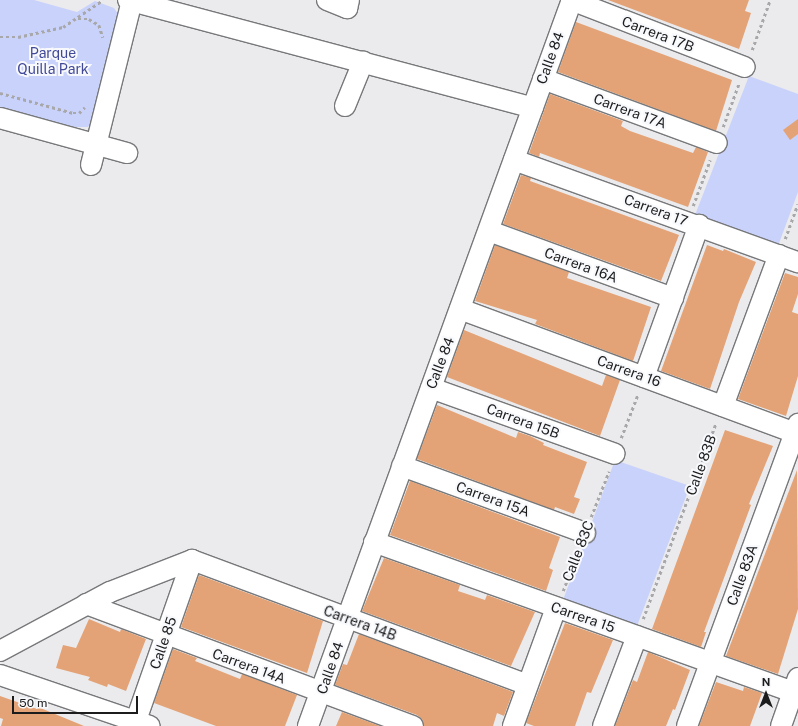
<!DOCTYPE html>
<html>
<head>
<meta charset="utf-8">
<style>
  body { margin:0 }
  #map { position:relative; width:798px; height:726px; overflow:hidden; background:#ebebee; font-family:"Public Sans",sans-serif }
  div>[style] { position:absolute }
  .green>* { inset:0; background:#c9d2fa }
  .building>* { inset:0; background:#e4a376 }
  .path>* { height:2.5px; margin-top:-1.25px; transform-origin:0; background:repeating-linear-gradient(90deg,#a8a8aa 0 3px,transparent 0 6px) }
  .roads { filter:drop-shadow(1px 0 #77787a) drop-shadow(-1px 0 #77787a) drop-shadow(0 1px #77787a) drop-shadow(0 -1px #77787a) }
  .minor>* { height:20px; margin:-10px; padding:0 10px; transform-origin:10px; border-radius:10px; background:#fff }
  span { translate:-50% -50%; white-space:nowrap; text-align:center; line-height:1.15; -webkit-text-stroke:4px #f8f9fc; paint-order:stroke }
  .street-label { font-size:14px; color:#1c1c1d }
  .park-label { font-size:14px; color:#414998 }
  .north { position:absolute; left:746px; top:674px; width:40px; height:40px; -webkit-text-stroke:3px #f8f9fc; paint-order:stroke; rotate:0deg; font-size:11px; font-weight:700; line-height:16px; text-align:center; color:#1c1c1d }
  .north::after { content:''; display:block; margin:auto; width:14px; height:18px; background:#1c1c1d; clip-path:polygon(50% 0,100% 100%,50% 72%,0 100%) }
  .scale { position:absolute; left:12px; top:696px; width:126px; height:18px; box-sizing:border-box; border:2px solid #1c1c1d; border-top:0; padding-left:5px; font-size:12px; line-height:14px; white-space:nowrap; color:#1c1c1d; -webkit-text-stroke:3px #f8f9fc; paint-order:stroke }
</style>
</head>
<body>
<div id="map">
  <div class="green">
    <div style="clip-path:polygon(0 0,34px 0,77px 12px,95px 1px,114px 8px,118px 14px,92px 122px,88px 127px,74px 127px,0 107px)"></div>
    <div style="clip-path:polygon(749px 76px,798px 94px,798px 192px,778px 246px,695px 215px)"></div>
    <div style="clip-path:polygon(615px 460px,690px 486px,637px 626px,563px 600px)"></div>
  </div>
  <div class="building">
    <div style="clip-path:polygon(608px 0,749px 0,745px 11px,751px 13px,739px 49px)"></div>
    <div style="clip-path:polygon(576px 22px,732px 80px,716px 131px,558px 72px)"></div>
    <div style="clip-path:polygon(550px 94px,623px 121px,621px 126px,630px 131px,693px 153px,696px 147px,708px 152px,688px 207px,540px 153px,539px 157px,529px 153px)"></div>
    <div style="clip-path:polygon(798px 119px,798px 134px,790px 140px,783px 130px)"></div>
    <div style="clip-path:polygon(521px 175px,531px 178px,530px 181px,679px 235px,661px 281px,503px 224px)"></div>
    <div style="clip-path:polygon(495px 245px,569px 272px,567px 278px,651px 307px,633px 361px,535px 324px,537px 320px,475px 301px)"></div>
    <div style="clip-path:polygon(707px 245px,723px 251px,724px 249px,756px 262px,739px 302px,710px 389px,661px 371px)"></div>
    <div style="clip-path:polygon(785px 273px,798px 277px,798px 294px,792px 312px,798px 314px,798px 376px,786px 416px,738px 399px)"></div>
    <div style="clip-path:polygon(464px 330px,602px 386px,606px 375px,620px 380px,600px 436px,447px 377px)"></div>
    <div style="clip-path:polygon(437px 405px,516px 438px,518px 432px,530px 436px,544px 443px,543px 445px,587px 462px,574px 497px,580px 499px,574px 514px,555px 507px,554px 510px,417px 459px)"></div>
    <div style="clip-path:polygon(725px 430px,773px 446px,749px 504px,751px 505px,704px 632px,706px 632px,701px 647px,652px 629px)"></div>
    <div style="clip-path:polygon(797px 470px,798px 609px,778px 674px,726px 656px)"></div>
    <div style="clip-path:polygon(410px 481px,560px 537px,549px 568px,553px 570px,546px 591px,390px 535px)"></div>
    <div style="clip-path:polygon(384px 558px,460px 585px,458px 591px,485px 600px,487px 595px,535px 612px,511px 666px,362px 611px)"></div>
    <div style="clip-path:polygon(199px 575px,323px 621px,307px 673px,181px 627px)"></div>
    <div style="clip-path:polygon(89px 619px,120px 632px,121px 629px,146px 639px,126px 691px,108px 684px,107px 687px,88px 680px,90px 677px,56px 668px,63px 645px,76px 648px)"></div>
    <div style="clip-path:polygon(565px 623px,613px 640px,591px 693px,587px 692px,575px 726px,534px 726px,526px 723px)"></div>
    <div style="clip-path:polygon(359px 634px,513px 692px,504px 716px,497px 713px,493px 726px,424px 726px,422px 719px,417px 715px,335px 685px,343px 664px,347px 665px)"></div>
    <div style="clip-path:polygon(173px 649px,197px 658px,195px 661px,240px 679px,242px 674px,297px 695px,285px 726px,216px 726px,154px 703px)"></div>
    <div style="clip-path:polygon(648px 652px,690px 670px,675px 710px,673px 709px,666px 726px,615px 726px,633px 680px,637px 682px)"></div>
    <div style="clip-path:polygon(716px 682px,743px 691px,744px 687px,762px 693px,750px 726px,699px 726px)"></div>
    <div style="clip-path:polygon(0 696px,37px 709px,38px 707px,84px 726px,1px 726px,3px 719px,0 718px)"></div>
    <div style="clip-path:polygon(342px 712px,380px 726px,336px 726px)"></div>
  </div>
  <div class="path">
    <div style="left:78px;top:19px;width:11px"></div>
    <div style="left:89px;top:19px;width:12px;rotate:31deg"></div>
    <div style="left:99px;top:25px;width:13px;rotate:72deg"></div>
    <div style="left:0;top:37px;width:18px"></div>
    <div style="left:18px;top:37px;width:46px;rotate:-12.5deg"></div>
    <div style="left:63px;top:27px;width:48px;rotate:-34deg"></div>
    <div style="left:752px;top:50px;width:53px;rotate:-70.2deg"></div>
    <div style="left:0;top:93px;width:76px;rotate:15.3deg"></div>
    <div style="left:73px;top:113px;width:6px"></div>
    <div style="left:79px;top:113px;width:8px;rotate:-45deg"></div>
    <div style="left:723px;top:127px;width:47px;rotate:-70deg"></div>
    <div style="left:693px;top:206px;width:49px;rotate:-69.7deg"></div>
    <div style="left:785px;top:239px;width:37px;rotate:-70deg"></div>
    <div style="left:621px;top:438px;width:47px;rotate:-68.9deg"></div>
    <div style="left:591px;top:517px;width:49px;rotate:-68.6deg"></div>
    <div style="left:563px;top:591px;width:45px;rotate:-69.1deg"></div>
    <div style="left:643px;top:619px;width:209px;rotate:-69.6deg"></div>
  </div>
  <div class="roads">
    <div class="minor">
      <div style="left:128px;top:0;width:419px;rotate:14.9deg"></div>
      <div style="left:327px;top:0;width:22px;rotate:22deg"></div>
      <div style="left:347px;top:8px;width:8px;rotate:-76deg"></div>
      <div style="left:571px;top:0;width:186px;rotate:21.1deg"></div>
      <div style="left:543px;top:79px;width:185px;rotate:20.2deg"></div>
      <div style="left:345px;top:106px;width:48px;rotate:-67.8deg"></div>
      <div style="left:0;top:118px;width:132px;rotate:15.4deg"></div>
      <div style="left:514px;top:160px;width:302px;rotate:19.8deg"></div>
      <div style="left:91px;top:165px;width:169px;rotate:-76deg"></div>
      <div style="left:489px;top:231px;width:196px;rotate:20deg"></div>
      <div style="left:460px;top:309px;width:360px;rotate:20.3deg"></div>
      <div style="left:644px;top:377px;width:162px;rotate:-70.1deg"></div>
      <div style="left:431px;top:388px;width:195px;rotate:19.7deg"></div>
      <div style="left:723px;top:406px;width:161px;rotate:-69.7deg"></div>
      <div style="left:402px;top:466px;width:195px;rotate:20.1deg"></div>
      <div style="left:374px;top:542px;width:445px;rotate:19.7deg"></div>
      <div style="left:192px;top:560px;width:358px;rotate:20.4deg"></div>
      <div style="left:86px;top:604px;width:349px;rotate:20.5deg"></div>
      <div style="left:0;top:651px;width:125px;rotate:-28.2deg"></div>
      <div style="left:110px;top:592px;width:88px;rotate:-21.3deg"></div>
      <div style="left:0;top:675px;width:158px;rotate:18.8deg"></div>
      <div style="left:134px;top:726px;width:176px;rotate:-70.7deg"></div>
      <div style="left:308px;top:726px;width:773px;rotate:-70.02deg"></div>
      <div style="left:513px;top:726px;width:126px;rotate:-70deg"></div>
      <div style="left:603px;top:726px;width:96px;rotate:-69.3deg"></div>
      <div style="left:687px;top:726px;width:322px;rotate:-69.8deg"></div>
      <div style="left:781px;top:726px;width:51px;rotate:-70.5deg"></div>
    </div>
  </div>
  <div class="street-label">
    <span style="left:658px;top:34px;rotate:21deg">Carrera 17B</span>
    <span style="left:550px;top:58px;rotate:-70deg">Calle 84</span>
    <span style="left:630px;top:111px;rotate:20deg">Carrera 17A</span>
    <span style="left:656px;top:210px;rotate:20deg">Carrera 17</span>
    <span style="left:581px;top:265px;rotate:20deg">Carrera 16A</span>
    <span style="left:440px;top:363px;rotate:-69deg">Calle 84</span>
    <span style="left:629px;top:371px;rotate:20deg">Carrera 16</span>
    <span style="left:523px;top:421px;rotate:20deg">Carrera 15B</span>
    <span style="left:701px;top:465px;rotate:-70deg">Calle 83B</span>
    <span style="left:493px;top:499px;rotate:20deg">Carrera 15A</span>
    <span style="left:578px;top:551px;rotate:-69deg">Calle 83C</span>
    <span style="left:742px;top:575px;rotate:-70deg">Calle 83A</span>
    <span style="left:583px;top:617px;rotate:19deg">Carrera 15</span>
    <span style="left:360px;top:623px;rotate:20deg">Carrera 14B</span>
    <span style="left:163px;top:643px;rotate:-71deg">Calle 85</span>
    <span style="left:249px;top:666px;rotate:20deg">Carrera 14A</span>
    <span style="left:330px;top:668px;rotate:-71deg">Calle 84</span>
  </div>
  <div class="park-label">
    <span style="left:53px;top:61px">Parque<br>Quilla Park</span>
  </div>
  <div class="north">N</div>
  <div class="scale">50 m</div>
</div>
</body>
</html>
